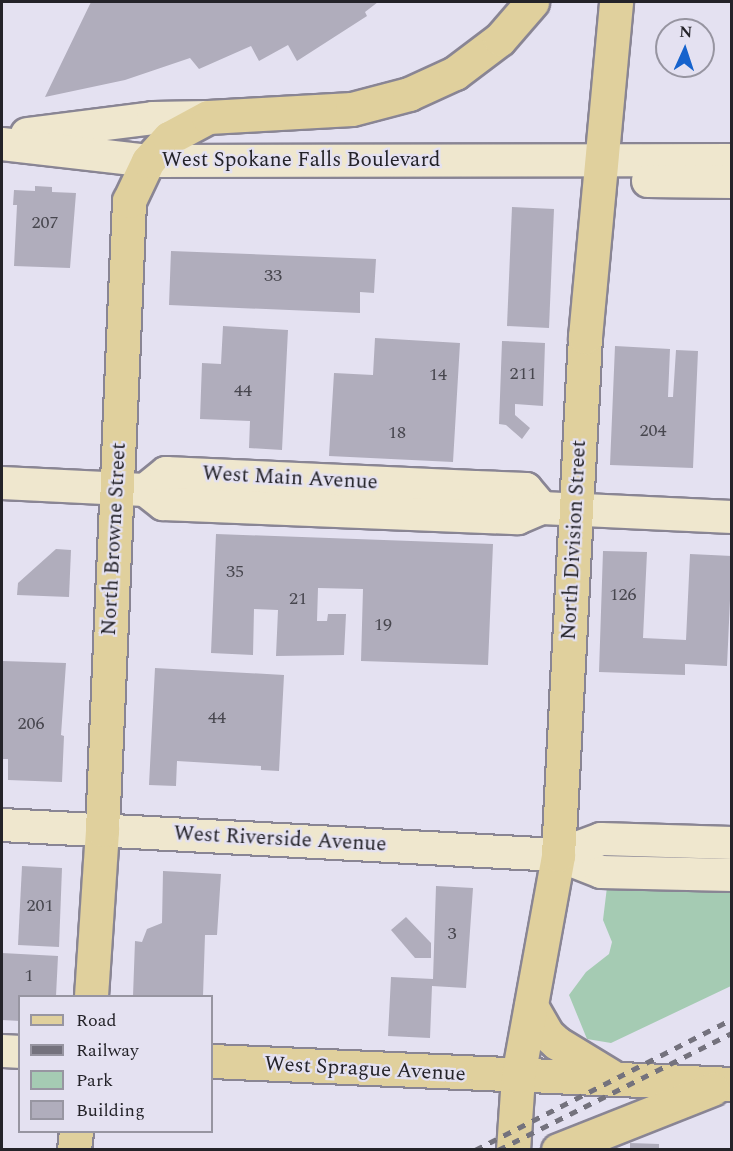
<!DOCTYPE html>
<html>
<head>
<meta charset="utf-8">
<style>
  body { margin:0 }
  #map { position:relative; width:733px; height:1151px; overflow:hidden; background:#e4e1f1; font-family:Spectral,serif }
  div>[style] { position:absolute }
  .green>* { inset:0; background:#a5cbb3 }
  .building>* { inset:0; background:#b0adbc }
  .roads { filter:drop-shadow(2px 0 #898594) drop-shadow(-2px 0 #898594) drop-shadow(0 2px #898594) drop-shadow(0 -2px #898594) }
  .secondary>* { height:32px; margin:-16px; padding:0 16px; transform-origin:16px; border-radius:16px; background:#efe7ce }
  .primary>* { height:33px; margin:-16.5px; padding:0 16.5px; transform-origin:16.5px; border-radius:16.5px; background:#e0d09d }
  .rail>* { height:4.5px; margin-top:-2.25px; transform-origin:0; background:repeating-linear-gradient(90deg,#74727d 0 8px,transparent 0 16px) }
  span { translate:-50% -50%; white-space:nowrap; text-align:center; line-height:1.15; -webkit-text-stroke:4.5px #e4e1f1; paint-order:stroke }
  .number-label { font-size:18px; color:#47464e }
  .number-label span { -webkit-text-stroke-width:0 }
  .street-label { font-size:21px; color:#242329 }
  .frame { position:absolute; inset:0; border:3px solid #242329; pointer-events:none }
  .legend { position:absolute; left:18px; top:995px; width:195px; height:138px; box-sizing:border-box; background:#e4e1f1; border:2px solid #9795a1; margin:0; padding:8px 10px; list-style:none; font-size:18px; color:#242329 }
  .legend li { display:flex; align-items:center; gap:12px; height:30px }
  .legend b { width:30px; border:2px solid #9795a1 }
  .north { position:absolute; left:655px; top:18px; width:60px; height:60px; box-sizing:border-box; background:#e4e1f1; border:2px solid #9795a1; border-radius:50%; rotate:3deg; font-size:16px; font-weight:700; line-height:24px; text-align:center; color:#242329 }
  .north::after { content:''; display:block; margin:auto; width:21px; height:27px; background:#1663cd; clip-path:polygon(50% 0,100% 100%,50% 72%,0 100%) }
</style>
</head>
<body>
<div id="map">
  <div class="green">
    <div style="clip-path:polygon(607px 887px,731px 892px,731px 986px,611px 1043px,587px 1039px,569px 995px,586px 972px,609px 954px,612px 942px,603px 920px)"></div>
  </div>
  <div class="building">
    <div style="clip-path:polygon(91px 2px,378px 2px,365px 12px,367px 16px,297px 61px,288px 45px,259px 61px,251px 46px,199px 69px,190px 58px,125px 80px,45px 97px)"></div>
    <div style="clip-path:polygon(35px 186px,52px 187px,52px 192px,76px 193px,70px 268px,14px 266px,17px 205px,13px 205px,14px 190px,35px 191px)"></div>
    <div style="clip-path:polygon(512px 207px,554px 209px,549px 328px,507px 326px)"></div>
    <div style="clip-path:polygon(171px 251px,376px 259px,374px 293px,360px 292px,360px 313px,169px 305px)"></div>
    <div style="clip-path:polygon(223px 326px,288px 330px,282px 450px,249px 448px,250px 421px,200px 419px,202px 363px,221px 364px)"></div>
    <div style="clip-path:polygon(375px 338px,460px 343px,453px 462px,329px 456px,334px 373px,373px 375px)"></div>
    <div style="clip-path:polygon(502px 341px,545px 343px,543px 406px,515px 404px,515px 415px,530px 428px,522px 439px,506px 425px,499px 424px)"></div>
    <div style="clip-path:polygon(615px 346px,670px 349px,668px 397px,673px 397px,676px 350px,698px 351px,693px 468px,610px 465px)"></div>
    <div style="clip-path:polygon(216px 534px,493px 544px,488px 665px,361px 661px,363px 589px,318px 588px,317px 621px,327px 621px,328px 614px,346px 614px,344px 655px,276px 656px,278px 610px,254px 609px,253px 655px,211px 653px)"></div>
    <div style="clip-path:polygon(56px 549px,71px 550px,69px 597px,17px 595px,18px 583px)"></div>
    <div style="clip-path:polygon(603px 551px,647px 552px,643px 638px,686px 640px,690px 554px,732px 556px,727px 666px,685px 664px,685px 675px,599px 672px)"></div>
    <div style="clip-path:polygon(2px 661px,66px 663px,61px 735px,64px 736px,62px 782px,8px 780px,8px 759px,2px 759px)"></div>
    <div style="clip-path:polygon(155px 668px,284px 675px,279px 771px,261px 770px,261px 766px,177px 761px,176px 786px,149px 785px)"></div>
    <div style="clip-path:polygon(22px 866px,62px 868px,59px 947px,18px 945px)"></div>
    <div style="clip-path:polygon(163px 871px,221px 874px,217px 935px,205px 935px,203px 996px,133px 996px,135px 941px,142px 942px,147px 929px,162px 923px)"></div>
    <div style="clip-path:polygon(436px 886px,473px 888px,466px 988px,432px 986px,430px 1038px,388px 1036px,391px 977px,433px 979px)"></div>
    <div style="clip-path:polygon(406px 917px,431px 943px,431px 958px,415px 958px,391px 930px)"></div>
    <div style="clip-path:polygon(2px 953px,58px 956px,56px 996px,20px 996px,20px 1021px,2px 1020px)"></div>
    <div style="clip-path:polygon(630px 1143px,659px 1144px,659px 1150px,630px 1150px)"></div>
  </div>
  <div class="roads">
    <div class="secondary">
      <div style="left:27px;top:134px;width:127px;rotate:-7.2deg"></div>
      <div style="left:153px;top:118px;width:55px;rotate:-1deg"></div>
      <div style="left:2px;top:144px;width:147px;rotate:6.6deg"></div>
      <div style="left:148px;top:161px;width:584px;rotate:-0.1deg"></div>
      <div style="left:648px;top:181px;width:84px;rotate:0.7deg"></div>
      <div style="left:2px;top:483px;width:143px;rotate:2.8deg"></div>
      <div style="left:145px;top:490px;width:27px;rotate:-39deg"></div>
      <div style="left:166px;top:473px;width:309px;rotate:2.6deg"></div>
      <div style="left:475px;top:487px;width:51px;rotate:2.2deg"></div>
      <div style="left:526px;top:489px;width:25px;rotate:50deg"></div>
      <div style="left:145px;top:490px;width:23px;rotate:38deg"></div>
      <div style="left:163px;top:504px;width:355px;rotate:2.3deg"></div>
      <div style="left:518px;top:518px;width:26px;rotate:-23deg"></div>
      <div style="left:542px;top:508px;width:190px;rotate:2.7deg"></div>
      <div style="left:2px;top:825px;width:557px;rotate:3.09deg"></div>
      <div style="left:558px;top:855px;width:46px;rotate:21.6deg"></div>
      <div style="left:601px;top:872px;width:131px;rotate:1.3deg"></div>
      <div style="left:558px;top:855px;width:46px;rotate:-20.4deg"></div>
      <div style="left:601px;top:839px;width:131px;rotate:1.7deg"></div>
      <div style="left:2px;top:1051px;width:18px;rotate:3deg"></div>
    </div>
    <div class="primary">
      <div style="left:91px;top:996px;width:166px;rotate:-86.2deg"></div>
      <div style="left:102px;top:830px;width:630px;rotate:-87.54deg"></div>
      <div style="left:129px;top:201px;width:44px;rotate:-64.6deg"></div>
      <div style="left:148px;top:161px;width:31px;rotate:-48deg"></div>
      <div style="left:169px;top:138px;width:44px;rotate:-28.3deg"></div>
      <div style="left:208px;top:117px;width:144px;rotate:-3.2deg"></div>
      <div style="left:352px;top:109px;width:59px;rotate:-14.7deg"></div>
      <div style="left:409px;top:94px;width:51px;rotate:-24.5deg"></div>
      <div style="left:455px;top:73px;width:56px;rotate:-37.1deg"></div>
      <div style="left:500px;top:39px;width:49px;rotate:-49.1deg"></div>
      <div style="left:531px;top:1006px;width:32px;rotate:60deg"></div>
      <div style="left:547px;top:1034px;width:13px;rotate:42deg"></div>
      <div style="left:557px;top:1043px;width:63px;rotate:31.4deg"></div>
      <div style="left:212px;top:1061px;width:521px;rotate:2.53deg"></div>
      <div style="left:74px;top:1150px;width:18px;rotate:-84deg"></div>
      <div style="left:513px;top:1150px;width:74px;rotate:-86.1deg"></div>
      <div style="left:518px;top:1076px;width:225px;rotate:-79.7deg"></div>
      <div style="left:558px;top:855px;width:519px;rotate:-87.02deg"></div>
      <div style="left:585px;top:337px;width:336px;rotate:-84.7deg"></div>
      <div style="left:558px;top:1150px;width:166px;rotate:-21.6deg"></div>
    </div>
  </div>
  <div class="rail">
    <div style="left:475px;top:1150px;width:288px;rotate:-27deg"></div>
    <div style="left:498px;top:1150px;width:262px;rotate:-26.6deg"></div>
  </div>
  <div class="number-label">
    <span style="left:45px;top:223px">207</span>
    <span style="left:273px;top:276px">33</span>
    <span style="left:523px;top:374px">211</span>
    <span style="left:438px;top:375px">14</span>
    <span style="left:243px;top:391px">44</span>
    <span style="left:653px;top:431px">204</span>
    <span style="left:397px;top:433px">18</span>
    <span style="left:235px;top:572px">35</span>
    <span style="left:623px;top:595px">126</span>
    <span style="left:298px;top:599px">21</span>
    <span style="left:383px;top:625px">19</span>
    <span style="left:217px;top:718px">44</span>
    <span style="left:31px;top:724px">206</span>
    <span style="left:40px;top:906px">201</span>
    <span style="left:452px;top:934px">3</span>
    <span style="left:29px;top:976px">1</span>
  </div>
  <div class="street-label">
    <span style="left:301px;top:160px">West Spokane Falls Boulevard</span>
    <span style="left:290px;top:478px;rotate:3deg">West Main Avenue</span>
    <span style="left:114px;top:539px;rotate:-87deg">North Browne Street</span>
    <span style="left:574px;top:540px;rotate:-87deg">North Division Street</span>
    <span style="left:280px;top:839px;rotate:3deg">West Riverside Avenue</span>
    <span style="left:365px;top:1069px;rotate:3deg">West Sprague Avenue</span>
  </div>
  <div class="frame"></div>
  <ul class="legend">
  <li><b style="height:8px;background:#e0d09d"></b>Road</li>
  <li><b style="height:8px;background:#74727d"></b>Railway</li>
  <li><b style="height:16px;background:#a5cbb3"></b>Park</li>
  <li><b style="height:16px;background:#b0adbc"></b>Building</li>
  </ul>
  <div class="north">N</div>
</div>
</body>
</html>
